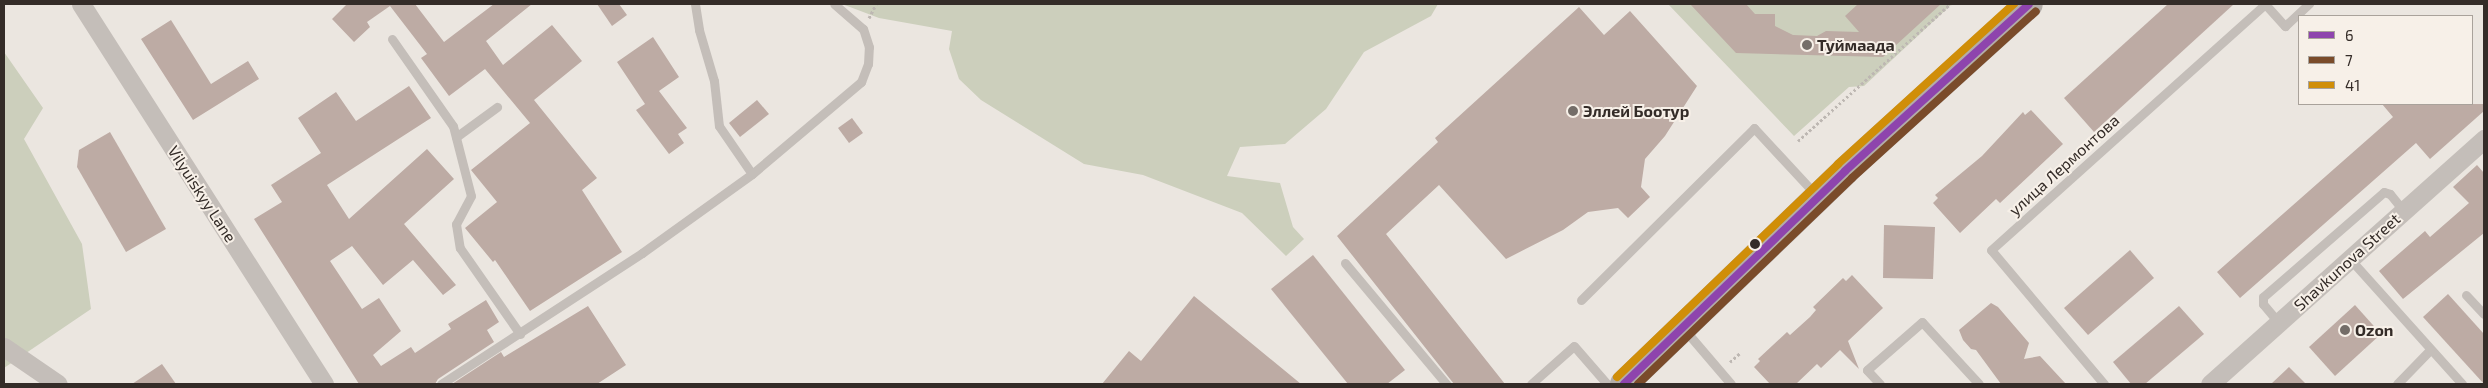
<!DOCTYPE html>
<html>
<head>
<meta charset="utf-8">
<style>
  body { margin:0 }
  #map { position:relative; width:2488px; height:388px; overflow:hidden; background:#ebe6e0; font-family:"Exo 2",sans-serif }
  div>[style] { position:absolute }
  .green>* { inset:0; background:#cccfbc }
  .building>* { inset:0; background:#bdaba4 }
  .path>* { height:3px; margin-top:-1.5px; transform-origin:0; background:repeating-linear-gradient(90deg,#bdb7b2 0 2.5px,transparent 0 5px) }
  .lane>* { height:9px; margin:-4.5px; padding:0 4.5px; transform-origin:4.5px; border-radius:4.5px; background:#c4beb9 }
  .street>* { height:19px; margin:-9.5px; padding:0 9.5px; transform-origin:9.5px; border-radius:9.5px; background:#c4beb9 }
  .primary>* { height:28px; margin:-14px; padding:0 14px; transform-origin:14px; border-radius:14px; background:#b3ada9 }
  .bus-1>* { height:8px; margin:-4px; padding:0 4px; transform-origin:4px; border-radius:4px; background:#8e44ad }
  .bus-2>* { height:8px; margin:-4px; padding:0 4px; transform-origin:4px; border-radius:4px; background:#7a4b2a }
  .bus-3>* { height:8px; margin:-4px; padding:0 4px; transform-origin:4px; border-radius:4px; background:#d08e08 }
  .dots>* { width:14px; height:14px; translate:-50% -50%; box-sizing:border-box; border:2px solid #f7f0e8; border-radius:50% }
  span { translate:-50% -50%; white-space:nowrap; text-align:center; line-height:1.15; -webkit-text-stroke:4px #f7f0e8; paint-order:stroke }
  .poi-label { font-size:16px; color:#342c28; font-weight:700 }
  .left { translate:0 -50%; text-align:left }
  .street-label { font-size:16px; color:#342c28 }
  .frame { position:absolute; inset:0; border:5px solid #342c28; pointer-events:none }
  .legend { position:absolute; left:2298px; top:15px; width:175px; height:90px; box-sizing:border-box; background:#f7f0e8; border:1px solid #a9a29b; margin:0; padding:6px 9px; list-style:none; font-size:15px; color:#342c28 }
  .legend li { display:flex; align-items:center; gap:10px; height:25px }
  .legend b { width:25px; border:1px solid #a9a29b }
</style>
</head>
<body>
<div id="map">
  <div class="green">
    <div style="clip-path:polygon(842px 4px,1438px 4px,1431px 16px,1364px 52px,1326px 109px,1285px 144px,1240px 147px,1227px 176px,1280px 183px,1293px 227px,1304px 239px,1286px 256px,1242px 213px,1143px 175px,1084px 164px,981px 100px,959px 79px,949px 49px,952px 31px,879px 18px)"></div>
    <div style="clip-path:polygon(1668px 4px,1952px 4px,1864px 86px,1849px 87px,1794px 136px)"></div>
    <div style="clip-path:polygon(4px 52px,43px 108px,24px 139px,82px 244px,91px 309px,4px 368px)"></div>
  </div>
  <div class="building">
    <div style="clip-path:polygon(347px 4px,415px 4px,444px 42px,494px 4px,532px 4px,486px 41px,503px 65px,552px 25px,582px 61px,534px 100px,597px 178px,582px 190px,622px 252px,530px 311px,495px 260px,493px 262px,465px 228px,497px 202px,471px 170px,530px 123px,485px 69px,449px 96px,421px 58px,427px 54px,390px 6px,367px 22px,370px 27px,354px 42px,332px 19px)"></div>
    <div style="clip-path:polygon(597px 4px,619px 4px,627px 15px,612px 26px)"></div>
    <div style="clip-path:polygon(1690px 4px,1746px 4px,1755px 14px,1775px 14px,1775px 26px,1793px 35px,1817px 36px,1826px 31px,1859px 32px,1845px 16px,1858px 4px,1941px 4px,1883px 57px,1736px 53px)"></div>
    <div style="clip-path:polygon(2168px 4px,2234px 4px,2094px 132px,2064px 98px)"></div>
    <div style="clip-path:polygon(1579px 7px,1604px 35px,1630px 11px,1697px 86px,1665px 136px,1645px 159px,1641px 187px,1650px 197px,1628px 218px,1618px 208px,1588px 212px,1563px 230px,1506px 259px,1439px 185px,1386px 234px,1505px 384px,1454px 384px,1337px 236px,1438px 142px,1435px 138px)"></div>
    <div style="clip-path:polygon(171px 20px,211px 84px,248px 61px,259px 79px,193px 120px,141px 39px)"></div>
    <div style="clip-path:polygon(653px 37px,679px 77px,659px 91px,687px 128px,678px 134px,684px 143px,669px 154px,636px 110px,645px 104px,617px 62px)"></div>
    <div style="clip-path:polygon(409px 86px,431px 118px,327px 185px,349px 219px,427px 149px,454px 179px,404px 224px,456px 285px,443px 295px,413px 260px,383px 285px,352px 246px,330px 261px,362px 309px,379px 298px,401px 331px,373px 355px,381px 366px,411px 347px,415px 353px,451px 329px,448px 324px,486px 300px,499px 322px,487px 330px,494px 342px,438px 379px,435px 384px,359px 384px,254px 219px,282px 202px,271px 185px,321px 153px,298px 118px,336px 92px,356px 121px)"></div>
    <div style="clip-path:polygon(757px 100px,769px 114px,740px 137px,729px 123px)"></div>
    <div style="clip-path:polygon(2382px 104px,2484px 104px,2484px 111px,2430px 159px,2416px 143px,2240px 298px,2217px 272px,2393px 117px)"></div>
    <div style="clip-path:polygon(2031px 110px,2063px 144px,2000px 203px,1996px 199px,1960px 233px,1933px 203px,1938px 198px,1935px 195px,1982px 156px,2023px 112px,2025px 115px)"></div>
    <div style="clip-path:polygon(852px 118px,863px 133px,849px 143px,838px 128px)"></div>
    <div style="clip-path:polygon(110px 132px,166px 229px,126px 252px,77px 167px,79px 150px)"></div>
    <div style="clip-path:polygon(2477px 165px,2484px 173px,2484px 233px,2403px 299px,2379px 271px,2425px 231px,2430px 237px,2469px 203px,2453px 187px)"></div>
    <div style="clip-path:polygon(1884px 225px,1935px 227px,1933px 279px,1883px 278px)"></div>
    <div style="clip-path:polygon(2130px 250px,2154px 278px,2088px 335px,2064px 308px)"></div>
    <div style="clip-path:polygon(1313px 255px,1405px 370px,1387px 384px,1348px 384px,1271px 289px)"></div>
    <div style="clip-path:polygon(1852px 275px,1883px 308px,1848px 341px,1859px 369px,1840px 350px,1821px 368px,1817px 364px,1796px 384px,1770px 384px,1754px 367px,1760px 361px,1758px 359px,1787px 332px,1790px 335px,1810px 317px,1816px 310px,1813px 307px,1843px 278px,1846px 281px)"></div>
    <div style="clip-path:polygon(2448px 294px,2484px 334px,2484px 384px,2423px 317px)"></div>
    <div style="clip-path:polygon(1194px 296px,1301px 384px,1102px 384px,1129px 351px,1141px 361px)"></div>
    <div style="clip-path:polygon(1991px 303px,1998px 307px,2029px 343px,2024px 359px,2040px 356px,2066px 384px,2001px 384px,1976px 350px,1971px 349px,1963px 340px,1959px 330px)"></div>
    <div style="clip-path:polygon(2355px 305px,2381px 334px,2335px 376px,2309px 347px)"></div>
    <div style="clip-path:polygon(588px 306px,626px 365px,597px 384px,452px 384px,501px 352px,504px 357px)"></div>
    <div style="clip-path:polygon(2179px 306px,2204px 334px,2145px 384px,2131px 384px,2113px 362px)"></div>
    <div style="clip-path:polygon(162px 364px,176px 384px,132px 384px)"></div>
    <div style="clip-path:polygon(2289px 367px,2306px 384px,2271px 384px)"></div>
  </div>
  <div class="path">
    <div style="left:869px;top:18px;width:16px;rotate:-63deg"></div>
    <div style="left:1798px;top:141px;width:205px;rotate:-42deg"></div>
    <div style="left:1730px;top:362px;width:13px;rotate:-42deg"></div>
  </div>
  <div class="lane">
    <div style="left:695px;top:4px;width:26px;rotate:81deg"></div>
    <div style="left:699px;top:30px;width:53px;rotate:73.6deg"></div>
    <div style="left:714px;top:81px;width:45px;rotate:83.7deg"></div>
    <div style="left:719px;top:126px;width:58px;rotate:55.5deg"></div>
    <div style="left:392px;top:39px;width:106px;rotate:55deg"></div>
    <div style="left:453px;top:126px;width:72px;rotate:75.6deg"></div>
    <div style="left:471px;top:196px;width:32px;rotate:118deg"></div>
    <div style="left:456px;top:224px;width:24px;rotate:81deg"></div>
    <div style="left:460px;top:248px;width:105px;rotate:55.1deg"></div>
    <div style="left:456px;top:137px;width:51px;rotate:-36.2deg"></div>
    <div style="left:2350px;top:259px;width:168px;rotate:48.1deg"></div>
    <div style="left:1345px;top:263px;width:158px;rotate:50.1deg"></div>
    <div style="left:2466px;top:295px;width:26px;rotate:47deg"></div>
    <div style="left:1581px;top:300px;width:244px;rotate:-44.8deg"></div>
    <div style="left:1754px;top:128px;width:91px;rotate:47.2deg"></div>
    <div style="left:2279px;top:323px;width:25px;rotate:-130deg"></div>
    <div style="left:2263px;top:304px;width:7px;rotate:-90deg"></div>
    <div style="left:2263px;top:297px;width:160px;rotate:-41deg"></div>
    <div style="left:2384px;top:192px;width:6px;rotate:18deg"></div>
    <div style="left:2390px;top:194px;width:22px;rotate:51deg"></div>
    <div style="left:1684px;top:329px;width:72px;rotate:49.5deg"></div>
    <div style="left:441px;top:384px;width:240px;rotate:-33.1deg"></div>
    <div style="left:642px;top:253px;width:135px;rotate:-35.7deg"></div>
    <div style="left:752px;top:174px;width:143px;rotate:-40.2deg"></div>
    <div style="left:861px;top:82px;width:19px;rotate:-69deg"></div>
    <div style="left:868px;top:64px;width:17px;rotate:-87deg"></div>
    <div style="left:869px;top:47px;width:19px;rotate:-108deg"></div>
    <div style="left:863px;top:29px;width:38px;rotate:-139deg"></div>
    <div style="left:1531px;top:384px;width:57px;rotate:-41.5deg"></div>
    <div style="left:1574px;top:346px;width:50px;rotate:49deg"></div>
    <div style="left:1880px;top:384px;width:19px;rotate:-133deg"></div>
    <div style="left:1867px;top:370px;width:73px;rotate:-41.1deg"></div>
    <div style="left:1922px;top:322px;width:84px;rotate:47.4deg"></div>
    <div style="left:2104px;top:384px;width:175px;rotate:-130.1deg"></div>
    <div style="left:1991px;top:250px;width:368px;rotate:-41.9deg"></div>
    <div style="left:2265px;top:4px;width:30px;rotate:48deg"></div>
    <div style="left:2285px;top:26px;width:33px;rotate:-43deg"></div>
    <div style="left:2397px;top:384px;width:47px;rotate:-45.9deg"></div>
  </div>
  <div class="street">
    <div style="left:81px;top:4px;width:451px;rotate:57.4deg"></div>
    <div style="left:4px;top:347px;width:65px;rotate:34.4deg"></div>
    <div style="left:2210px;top:384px;width:368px;rotate:-41.8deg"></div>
  </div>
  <div class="primary">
    <div style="left:1624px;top:384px;width:307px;rotate:-43.9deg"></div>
    <div style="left:1845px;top:171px;width:248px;rotate:-42.2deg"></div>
  </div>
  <div class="bus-1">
    <div style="left:1624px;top:384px;width:307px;rotate:-43.9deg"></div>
    <div style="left:1845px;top:171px;width:248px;rotate:-42.2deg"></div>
  </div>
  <div class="bus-2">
    <div style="left:1638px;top:384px;width:297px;rotate:-43.9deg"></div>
    <div style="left:1852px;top:178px;width:248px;rotate:-42.2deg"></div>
  </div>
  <div class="bus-3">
    <div style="left:1617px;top:377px;width:307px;rotate:-43.9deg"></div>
    <div style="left:1838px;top:164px;width:238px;rotate:-42.3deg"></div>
  </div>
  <div class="dots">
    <div style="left:1807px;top:45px;background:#746d68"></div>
    <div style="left:1573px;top:111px;background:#746d68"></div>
    <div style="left:1755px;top:244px;background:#342c28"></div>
    <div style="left:2345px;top:330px;background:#746d68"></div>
  </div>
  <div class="poi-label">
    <span class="left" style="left:1817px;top:45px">Туймаада</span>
    <span class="left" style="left:1583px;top:111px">Эллей Боотур</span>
    <span class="left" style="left:2355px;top:330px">Ozon</span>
  </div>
  <div class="street-label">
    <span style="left:2064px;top:165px;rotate:-42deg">улица Лермонтова</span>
    <span style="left:202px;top:194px;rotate:57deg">Vilyuiskyy Lane</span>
    <span style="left:2347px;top:262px;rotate:-42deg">Shavkunova Street</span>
  </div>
  <div class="frame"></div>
  <ul class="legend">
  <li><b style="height:6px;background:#8e44ad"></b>6</li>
  <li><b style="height:6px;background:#7a4b2a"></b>7</li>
  <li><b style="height:6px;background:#d08e08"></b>41</li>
  </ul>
</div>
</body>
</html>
